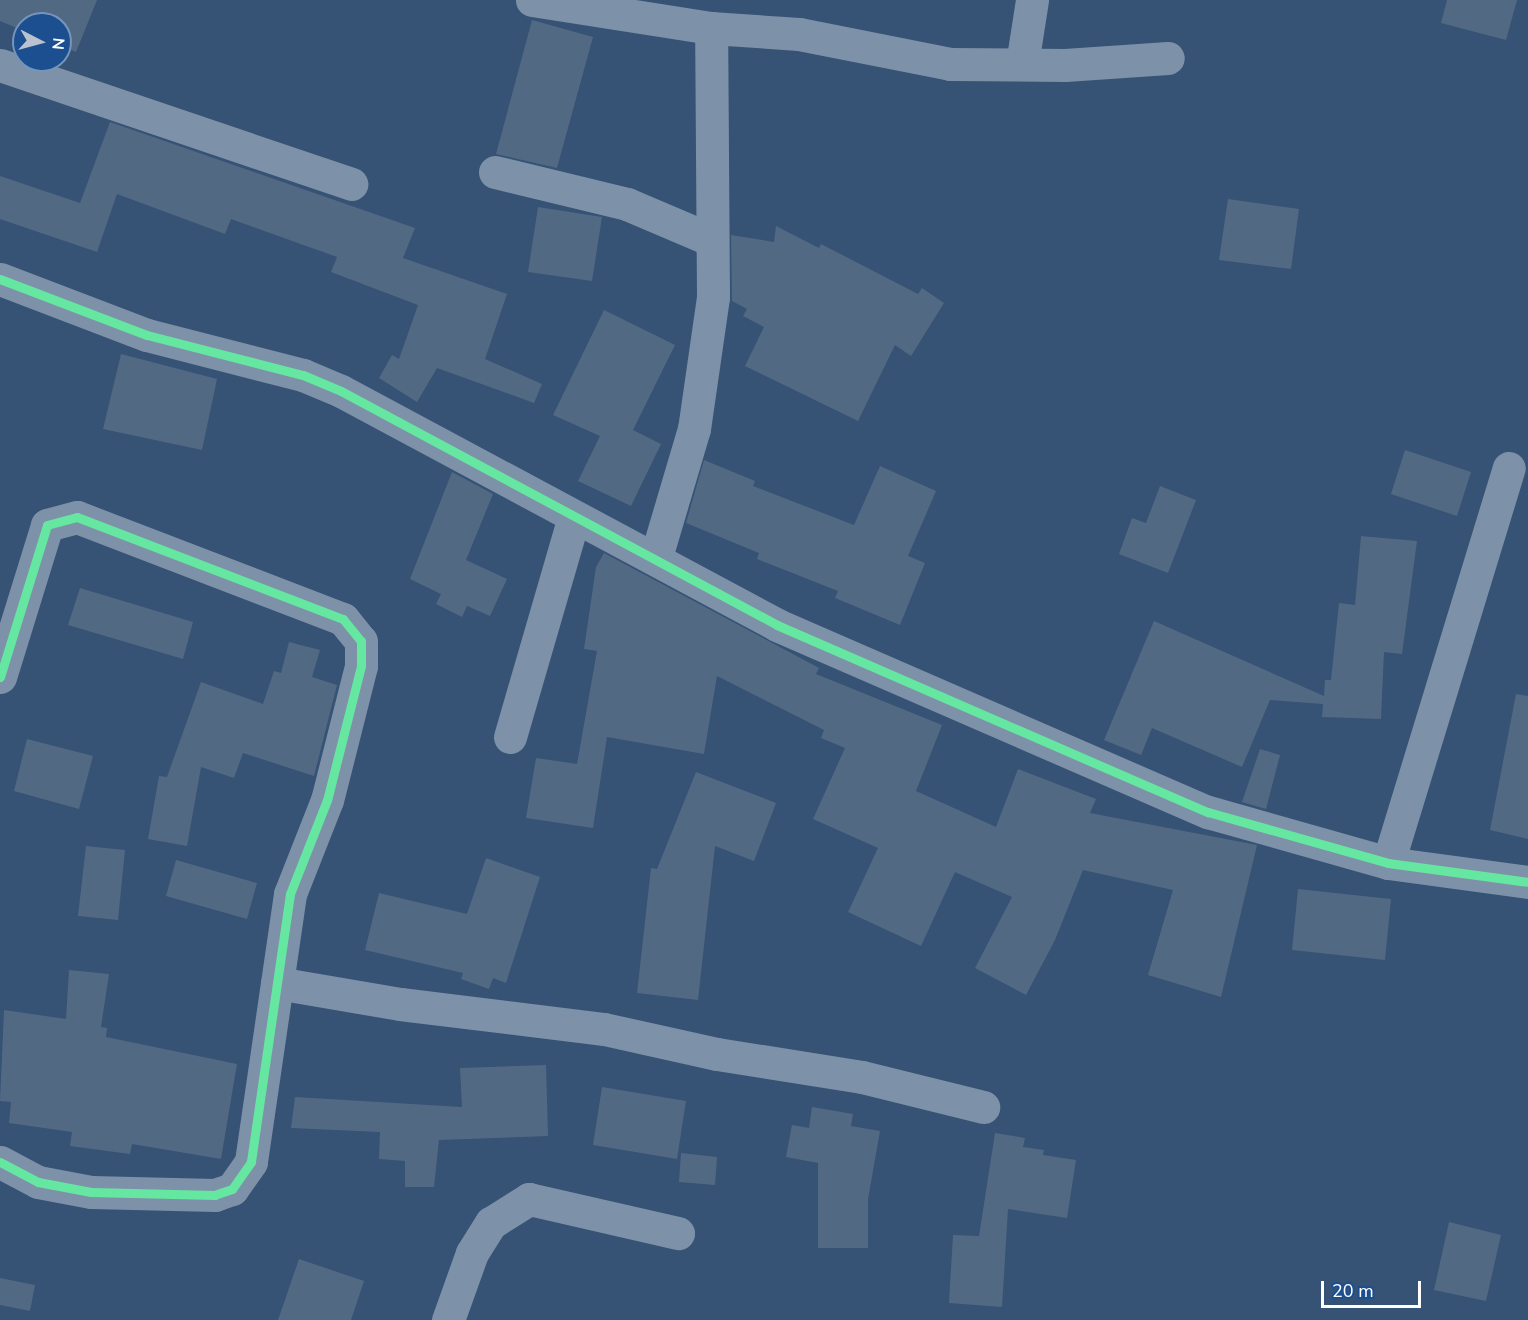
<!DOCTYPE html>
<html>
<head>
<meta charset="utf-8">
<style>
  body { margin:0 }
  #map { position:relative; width:1528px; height:1320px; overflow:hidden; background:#365274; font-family:"Nunito Sans",sans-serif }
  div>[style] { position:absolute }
  .building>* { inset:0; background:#526984 }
  .minor>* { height:33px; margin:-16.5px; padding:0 16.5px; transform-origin:16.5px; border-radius:16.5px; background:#7d92a8 }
  .cycleway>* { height:9px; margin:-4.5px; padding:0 4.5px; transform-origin:4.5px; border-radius:4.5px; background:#66e7a1 }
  span { translate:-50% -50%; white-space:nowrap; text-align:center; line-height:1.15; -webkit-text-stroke:6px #1b4f8f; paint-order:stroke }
  .north { position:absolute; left:12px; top:12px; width:60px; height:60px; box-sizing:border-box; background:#1b4f8f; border:2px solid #7695bc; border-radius:50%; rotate:96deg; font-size:16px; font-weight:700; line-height:24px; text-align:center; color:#fff }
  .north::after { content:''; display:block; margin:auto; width:21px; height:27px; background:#b9c2ce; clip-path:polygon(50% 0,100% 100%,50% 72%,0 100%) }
  .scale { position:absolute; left:1321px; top:1281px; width:100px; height:27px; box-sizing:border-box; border:3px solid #fff; border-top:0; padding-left:8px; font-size:18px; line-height:21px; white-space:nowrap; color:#fff; -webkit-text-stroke:4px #1b4f8f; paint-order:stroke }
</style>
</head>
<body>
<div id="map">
  <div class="building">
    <div style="clip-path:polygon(0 0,97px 0,76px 52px,60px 45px,60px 24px,24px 24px,24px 31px,0 21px)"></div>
    <div style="clip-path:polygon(1447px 0,1517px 0,1506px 40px,1441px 23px)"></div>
    <div style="clip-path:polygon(532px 20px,593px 37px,557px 168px,496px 154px)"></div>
    <div style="clip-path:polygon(110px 122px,415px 228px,403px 258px,507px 294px,485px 359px,542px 384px,534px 403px,437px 368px,417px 402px,379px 378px,392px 355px,399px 359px,418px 305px,331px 272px,337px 257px,231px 219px,225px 234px,117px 194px,97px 252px,0 219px,0 176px,80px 203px)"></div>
    <div style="clip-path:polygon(1228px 199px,1299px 209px,1291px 269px,1219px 260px)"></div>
    <div style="clip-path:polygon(538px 207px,602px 217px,592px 281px,528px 272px)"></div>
    <div style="clip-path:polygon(776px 226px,819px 248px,821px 244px,918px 294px,922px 288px,944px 303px,911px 356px,895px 345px,858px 421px,745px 366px,764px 327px,743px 316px,747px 309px,732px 301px,731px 235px,774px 242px)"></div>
    <div style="clip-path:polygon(604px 310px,675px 345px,633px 430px,661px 444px,631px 506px,578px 481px,600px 436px,553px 415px)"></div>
    <div style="clip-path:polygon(121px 354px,217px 379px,202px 450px,103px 429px)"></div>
    <div style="clip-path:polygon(1405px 450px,1471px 472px,1457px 516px,1391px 494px)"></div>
    <div style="clip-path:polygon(704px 460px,755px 481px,753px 486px,854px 525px,880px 466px,936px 491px,908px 556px,925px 563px,900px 625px,835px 598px,838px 591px,757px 559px,759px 553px,686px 523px)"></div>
    <div style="clip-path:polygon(452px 472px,493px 494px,466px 560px,507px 579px,490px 616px,467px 606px,462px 617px,436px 604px,441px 594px,410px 579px)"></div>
    <div style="clip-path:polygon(1160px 486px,1196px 500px,1168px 573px,1119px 554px,1132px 518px,1146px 523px)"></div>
    <div style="clip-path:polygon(1361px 536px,1417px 541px,1402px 654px,1384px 652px,1381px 719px,1322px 717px,1323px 704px,1270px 700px,1242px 767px,1152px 728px,1141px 755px,1104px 740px,1154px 621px,1324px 696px,1325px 680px,1331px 680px,1339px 603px,1355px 605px)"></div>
    <div style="clip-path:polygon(604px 553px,819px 668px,816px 674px,942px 725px,916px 791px,996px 827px,1018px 769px,1096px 799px,1090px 813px,1257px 845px,1221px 997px,1148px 975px,1173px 890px,1083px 870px,1055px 940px,1026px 995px,975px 968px,1012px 897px,955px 872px,921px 946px,848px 912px,878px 848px,813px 819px,845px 748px,821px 738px,824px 730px,717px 676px,704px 754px,607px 737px,593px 828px,526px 818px,536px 758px,577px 764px,597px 651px,584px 649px,596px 567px)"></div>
    <div style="clip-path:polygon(80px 588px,193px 622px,183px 659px,68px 625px)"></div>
    <div style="clip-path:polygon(289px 642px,320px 650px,312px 677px,337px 685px,314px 776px,243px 753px,234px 778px,201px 767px,187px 846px,148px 839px,159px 776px,167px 777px,201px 682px,263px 704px,274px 671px,281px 673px)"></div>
    <div style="clip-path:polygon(1516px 694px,1528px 696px,1528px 839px,1490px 830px)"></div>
    <div style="clip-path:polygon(27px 739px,93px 756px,79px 809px,14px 791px)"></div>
    <div style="clip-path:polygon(1260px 749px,1280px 755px,1266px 809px,1242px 802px)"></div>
    <div style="clip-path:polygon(696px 772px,776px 803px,754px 861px,715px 846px,698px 1000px,637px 993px,651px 868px,657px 869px)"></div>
    <div style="clip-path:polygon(86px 846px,125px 850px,118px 920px,78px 916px)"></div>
    <div style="clip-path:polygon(486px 858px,540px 877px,506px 983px,493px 978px,489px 989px,461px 979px,463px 973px,365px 950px,379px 893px,467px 914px)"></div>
    <div style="clip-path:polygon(176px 860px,257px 883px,247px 919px,166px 896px)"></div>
    <div style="clip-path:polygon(1298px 889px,1391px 899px,1385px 960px,1292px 950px)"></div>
    <div style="clip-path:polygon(69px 970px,109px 974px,101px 1027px,107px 1028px,106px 1037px,237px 1064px,221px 1159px,132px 1144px,130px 1154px,70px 1146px,72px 1132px,9px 1123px,11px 1102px,0 1101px,4px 1010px,66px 1019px)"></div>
    <div style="clip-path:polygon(546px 1065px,548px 1136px,439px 1140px,434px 1187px,405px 1187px,405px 1161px,379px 1159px,380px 1132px,291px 1128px,295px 1097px,462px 1107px,460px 1068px)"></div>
    <div style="clip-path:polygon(602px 1087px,686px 1101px,677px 1159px,593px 1145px)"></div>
    <div style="clip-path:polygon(812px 1107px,853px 1114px,851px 1126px,880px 1131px,868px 1199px,868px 1248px,818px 1248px,818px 1163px,786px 1157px,792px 1125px,809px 1128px)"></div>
    <div style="clip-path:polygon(995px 1133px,1025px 1138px,1023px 1147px,1044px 1150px,1043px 1155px,1076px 1160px,1067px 1218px,1008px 1209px,1002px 1307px,949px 1303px,953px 1235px,979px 1236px)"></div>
    <div style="clip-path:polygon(681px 1153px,717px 1157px,715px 1185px,679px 1182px)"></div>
    <div style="clip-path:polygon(1449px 1222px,1501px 1235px,1486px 1301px,1434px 1290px)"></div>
    <div style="clip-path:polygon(299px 1259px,364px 1281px,351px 1320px,278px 1320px)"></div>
    <div style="clip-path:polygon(0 1278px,35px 1285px,30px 1311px,0 1305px)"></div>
  </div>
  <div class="minor">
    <div style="left:532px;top:0;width:181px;rotate:8.9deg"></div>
    <div style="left:1022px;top:64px;width:65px;rotate:-81.1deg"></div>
    <div style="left:0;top:65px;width:371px;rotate:18.7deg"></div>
    <div style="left:495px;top:172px;width:136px;rotate:13.6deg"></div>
    <div style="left:627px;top:204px;width:92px;rotate:23deg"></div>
    <div style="left:0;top:279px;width:157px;rotate:20.9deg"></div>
    <div style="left:147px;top:335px;width:161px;rotate:14.4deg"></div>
    <div style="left:303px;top:375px;width:41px;rotate:22.8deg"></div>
    <div style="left:341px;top:391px;width:495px;rotate:28.2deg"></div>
    <div style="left:777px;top:625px;width:470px;rotate:23.5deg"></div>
    <div style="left:1208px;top:812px;width:187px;rotate:15.8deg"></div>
    <div style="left:1388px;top:863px;width:141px;rotate:7.7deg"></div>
    <div style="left:656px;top:557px;width:134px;rotate:-73.5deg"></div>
    <div style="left:694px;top:429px;width:133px;rotate:-81.8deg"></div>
    <div style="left:713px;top:297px;width:269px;rotate:-90.4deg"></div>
    <div style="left:711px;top:28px;width:88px;rotate:3.9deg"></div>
    <div style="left:799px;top:34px;width:154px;rotate:11.2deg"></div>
    <div style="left:950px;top:64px;width:115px;rotate:0.5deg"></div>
    <div style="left:1065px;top:65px;width:103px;rotate:-3.9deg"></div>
    <div style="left:0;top:677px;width:159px;rotate:-72.8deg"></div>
    <div style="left:47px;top:525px;width:31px;rotate:-15deg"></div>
    <div style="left:77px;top:517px;width:285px;rotate:21deg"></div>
    <div style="left:343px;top:619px;width:28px;rotate:51deg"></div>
    <div style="left:361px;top:641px;width:25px;rotate:90deg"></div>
    <div style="left:361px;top:666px;width:138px;rotate:104.2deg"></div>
    <div style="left:327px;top:800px;width:101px;rotate:111.5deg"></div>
    <div style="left:290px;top:894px;width:271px;rotate:98.3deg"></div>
    <div style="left:251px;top:1162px;width:33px;rotate:125deg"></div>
    <div style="left:232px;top:1189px;width:18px;rotate:161deg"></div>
    <div style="left:215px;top:1195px;width:124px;rotate:-178.6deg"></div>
    <div style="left:91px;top:1192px;width:54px;rotate:-169.3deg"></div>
    <div style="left:38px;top:1182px;width:43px;rotate:-152.2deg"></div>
    <div style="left:510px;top:737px;width:229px;rotate:-73.8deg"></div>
    <div style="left:1388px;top:863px;width:413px;rotate:-73deg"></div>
    <div style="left:277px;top:983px;width:125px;rotate:9.7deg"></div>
    <div style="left:400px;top:1004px;width:206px;rotate:7deg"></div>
    <div style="left:604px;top:1029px;width:116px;rotate:12.5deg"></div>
    <div style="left:717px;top:1054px;width:147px;rotate:9deg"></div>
    <div style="left:862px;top:1077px;width:125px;rotate:13.9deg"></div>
    <div style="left:448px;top:1320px;width:71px;rotate:-70.3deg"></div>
    <div style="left:472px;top:1253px;width:36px;rotate:-58deg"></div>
    <div style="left:491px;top:1223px;width:45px;rotate:-32.3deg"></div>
    <div style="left:529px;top:1199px;width:153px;rotate:12.9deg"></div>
  </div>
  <div class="cycleway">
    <div style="left:0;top:279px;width:157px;rotate:20.9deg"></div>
    <div style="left:147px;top:335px;width:161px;rotate:14.4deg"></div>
    <div style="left:303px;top:375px;width:41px;rotate:22.8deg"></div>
    <div style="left:341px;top:391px;width:495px;rotate:28.2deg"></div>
    <div style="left:777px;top:625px;width:470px;rotate:23.5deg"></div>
    <div style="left:1208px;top:812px;width:187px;rotate:15.8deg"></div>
    <div style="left:1388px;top:863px;width:141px;rotate:7.7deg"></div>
    <div style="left:0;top:677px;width:159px;rotate:-72.8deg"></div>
    <div style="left:47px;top:525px;width:31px;rotate:-15deg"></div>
    <div style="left:77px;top:517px;width:285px;rotate:21deg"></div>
    <div style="left:343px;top:619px;width:28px;rotate:51deg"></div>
    <div style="left:361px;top:641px;width:25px;rotate:90deg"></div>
    <div style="left:361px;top:666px;width:138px;rotate:104.2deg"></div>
    <div style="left:327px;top:800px;width:101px;rotate:111.5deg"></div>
    <div style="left:290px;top:894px;width:271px;rotate:98.3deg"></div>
    <div style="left:251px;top:1162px;width:33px;rotate:125deg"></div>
    <div style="left:232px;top:1189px;width:18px;rotate:161deg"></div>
    <div style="left:215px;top:1195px;width:124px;rotate:-178.6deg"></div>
    <div style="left:91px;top:1192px;width:54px;rotate:-169.3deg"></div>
    <div style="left:38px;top:1182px;width:43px;rotate:-152.2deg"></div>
  </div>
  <div class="north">N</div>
  <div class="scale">20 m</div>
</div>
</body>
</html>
